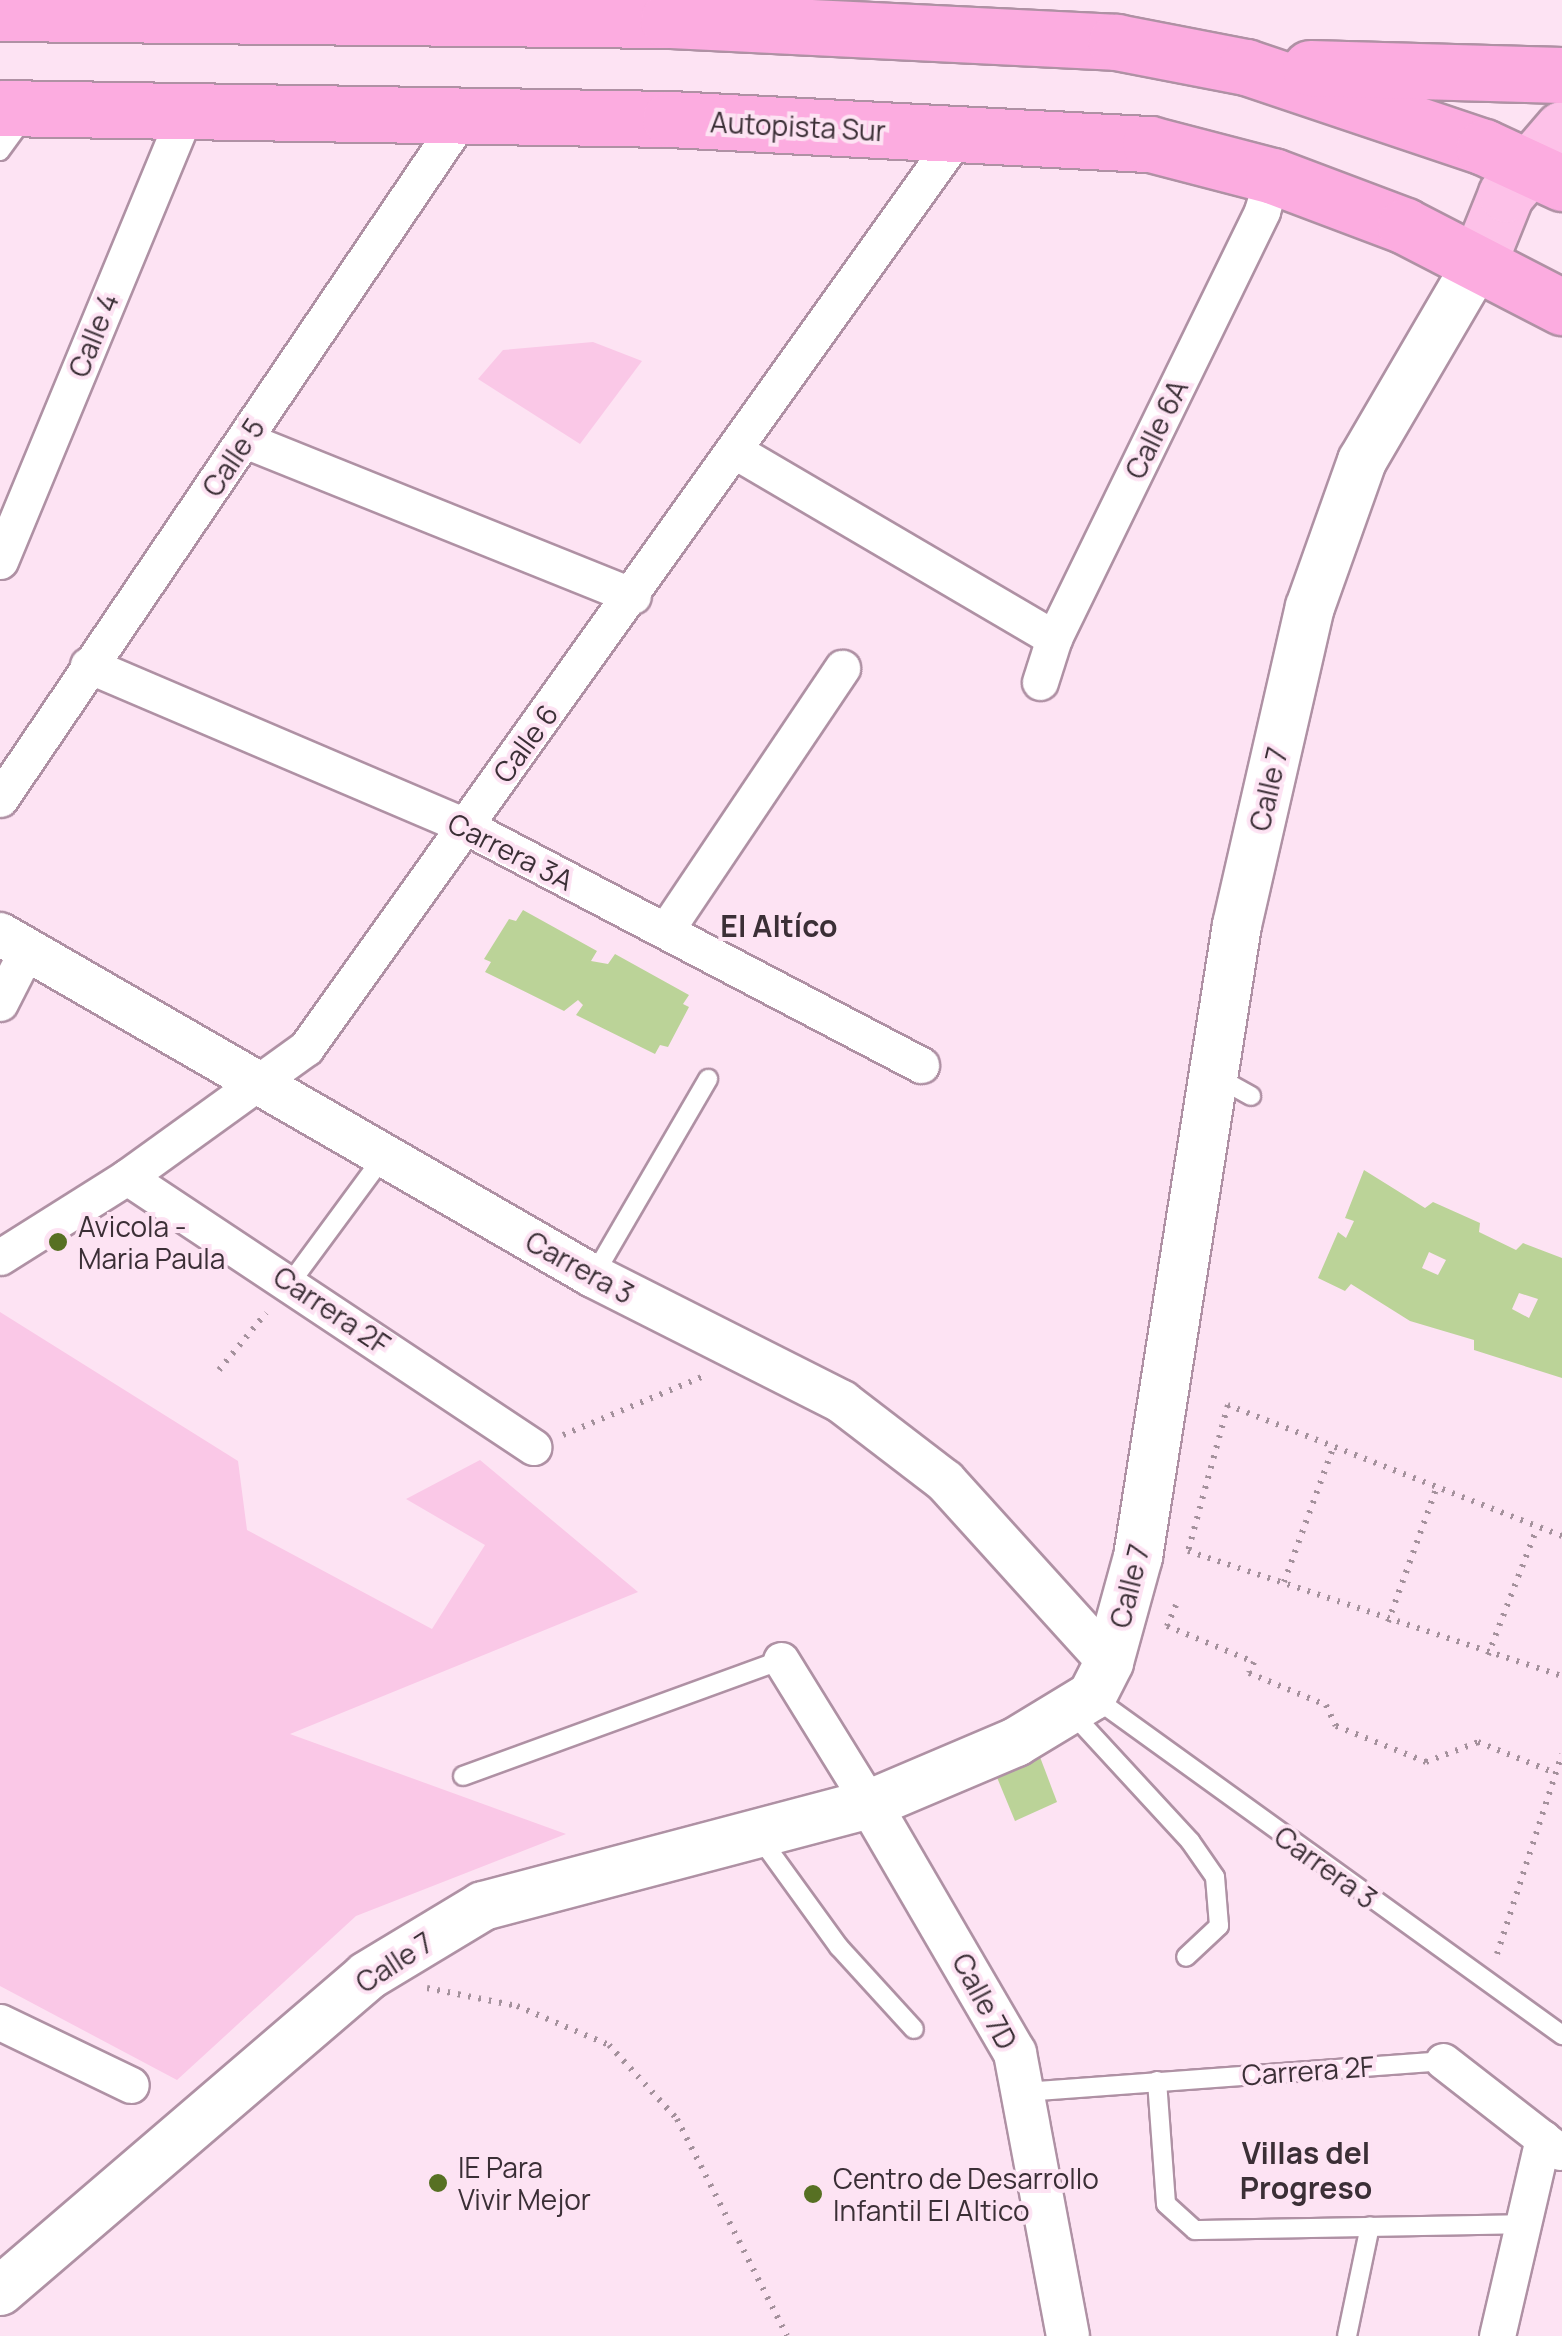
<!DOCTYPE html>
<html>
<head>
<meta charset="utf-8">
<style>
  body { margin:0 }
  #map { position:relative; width:1562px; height:2336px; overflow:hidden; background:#fde3f3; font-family:Manrope,sans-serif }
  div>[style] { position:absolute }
  .green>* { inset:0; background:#fac8e7 }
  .building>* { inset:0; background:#bbd398 }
  .path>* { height:6px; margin-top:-3px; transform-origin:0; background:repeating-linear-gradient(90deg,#a4919c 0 2.5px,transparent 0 10.5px) }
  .roads { filter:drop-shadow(2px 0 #af91a4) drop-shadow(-2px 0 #af91a4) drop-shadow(0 2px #af91a4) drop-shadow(0 -2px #af91a4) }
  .service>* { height:18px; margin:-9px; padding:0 9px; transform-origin:9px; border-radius:9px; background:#fff }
  .minor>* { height:35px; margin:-17.5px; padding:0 17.5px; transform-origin:17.5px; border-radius:17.5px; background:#fff }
  .tertiary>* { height:42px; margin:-21px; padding:0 21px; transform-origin:21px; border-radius:21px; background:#fff }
  .secondary>* { height:48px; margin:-24px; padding:0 24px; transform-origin:24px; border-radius:24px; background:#fff }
  .primary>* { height:55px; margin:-27.5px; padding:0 27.5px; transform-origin:27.5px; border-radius:27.5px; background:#fdc1e8 }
  .trunk>* { height:55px; margin:-27.5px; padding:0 27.5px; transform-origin:27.5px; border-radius:27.5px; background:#fcace0 }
  .dots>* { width:28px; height:28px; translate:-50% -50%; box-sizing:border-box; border:5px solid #fde3f3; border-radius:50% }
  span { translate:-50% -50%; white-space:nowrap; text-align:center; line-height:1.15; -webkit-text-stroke:8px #fde3f3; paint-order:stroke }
  .street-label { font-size:28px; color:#3b2f36 }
  .poi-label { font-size:28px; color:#3b2f36 }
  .left { translate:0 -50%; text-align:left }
  .neighbourhood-label { font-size:30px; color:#3b2f36; font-weight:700 }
</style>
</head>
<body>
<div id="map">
  <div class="green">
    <div style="clip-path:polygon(593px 342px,642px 361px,580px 444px,478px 379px,503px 350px)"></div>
    <div style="clip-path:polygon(0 1312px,238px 1461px,247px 1530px,432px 1629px,485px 1545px,406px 1499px,480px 1460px,638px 1592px,290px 1734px,566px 1834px,356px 1916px,177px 2080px,0 1986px)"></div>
  </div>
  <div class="building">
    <div style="clip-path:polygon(523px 910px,597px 951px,591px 961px,608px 964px,615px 954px,689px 995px,683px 1004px,689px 1007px,668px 1047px,660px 1045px,655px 1054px,576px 1015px,583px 1005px,578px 1000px,564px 1011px,485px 972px,491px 962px,484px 959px,509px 919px,516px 921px)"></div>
    <div style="clip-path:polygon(evenodd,1364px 1170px,1425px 1208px,1433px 1202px,1480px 1223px,1479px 1232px,1516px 1250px,1523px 1243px,1562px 1258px,1562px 1378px,1474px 1350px,1474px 1340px,1410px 1321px,1351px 1284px,1345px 1291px,1318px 1278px,1338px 1232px,1346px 1238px,1354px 1221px,1345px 1218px,1364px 1170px,1429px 1252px,1446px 1260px,1438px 1275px,1422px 1268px,1429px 1252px,1364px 1170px,1519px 1293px,1538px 1299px,1529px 1318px,1512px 1309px,1519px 1293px)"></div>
    <div style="clip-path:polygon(1040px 1757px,1057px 1802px,1015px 1821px,996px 1775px)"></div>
  </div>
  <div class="path">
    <div style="left:219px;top:1370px;width:74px;rotate:-50.5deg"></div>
    <div style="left:563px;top:1435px;width:153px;rotate:-22.7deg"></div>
    <div style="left:1562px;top:1536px;width:359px;rotate:-158.6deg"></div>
    <div style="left:1228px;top:1405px;width:151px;rotate:105.3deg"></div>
    <div style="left:1188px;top:1551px;width:394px;rotate:18.5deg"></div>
    <div style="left:1284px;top:1582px;width:143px;rotate:-69.9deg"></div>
    <div style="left:1176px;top:1605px;width:23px;rotate:113deg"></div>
    <div style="left:1167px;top:1626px;width:94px;rotate:22.5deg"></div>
    <div style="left:1254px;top:1662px;width:12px;rotate:114deg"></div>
    <div style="left:1249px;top:1673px;width:83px;rotate:22.6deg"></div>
    <div style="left:1326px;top:1705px;width:23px;rotate:65deg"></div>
    <div style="left:1336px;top:1726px;width:97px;rotate:21.8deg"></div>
    <div style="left:1426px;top:1762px;width:56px;rotate:-21deg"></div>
    <div style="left:1478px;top:1742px;width:83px;rotate:21.9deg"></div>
    <div style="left:1388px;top:1622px;width:144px;rotate:-70.1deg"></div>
    <div style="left:1488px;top:1655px;width:136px;rotate:-68.9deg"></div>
    <div style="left:1497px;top:1954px;width:210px;rotate:-72deg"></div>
    <div style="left:427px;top:1988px;width:92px;rotate:11.3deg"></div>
    <div style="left:517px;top:2006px;width:100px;rotate:23deg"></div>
    <div style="left:609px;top:2045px;width:100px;rotate:47.4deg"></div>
    <div style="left:677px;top:2119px;width:243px;rotate:63.1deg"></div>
  </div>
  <div class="roads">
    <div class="service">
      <div style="left:0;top:151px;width:39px;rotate:-54deg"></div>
      <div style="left:1217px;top:1077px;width:39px;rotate:29deg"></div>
      <div style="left:594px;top:1275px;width:227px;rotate:-59.8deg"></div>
      <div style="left:291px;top:1282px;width:157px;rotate:-53.6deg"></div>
      <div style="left:1092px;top:1696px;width:580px;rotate:35.8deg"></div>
      <div style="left:1071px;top:1712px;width:176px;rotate:47.3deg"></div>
      <div style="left:1190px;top:1841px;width:44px;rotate:55.2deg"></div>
      <div style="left:1215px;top:1877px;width:49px;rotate:85.3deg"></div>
      <div style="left:1219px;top:1926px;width:45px;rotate:136.8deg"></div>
      <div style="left:463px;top:1776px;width:338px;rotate:-20deg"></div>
      <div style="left:760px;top:1838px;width:135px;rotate:54.1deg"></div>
      <div style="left:839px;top:1947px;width:111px;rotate:47.6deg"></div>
      <div style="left:1157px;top:2081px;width:123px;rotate:85.8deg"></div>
      <div style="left:1166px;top:2204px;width:39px;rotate:42deg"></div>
      <div style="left:1195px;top:2230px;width:329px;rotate:-1deg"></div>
      <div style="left:1023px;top:2092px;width:421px;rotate:-4.2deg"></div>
      <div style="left:1347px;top:2336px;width:112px;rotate:-78.2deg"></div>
    </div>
    <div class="minor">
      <div style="left:245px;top:440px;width:418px;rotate:21.9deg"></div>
      <div style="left:735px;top:451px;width:370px;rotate:30.4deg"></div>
      <div style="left:0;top:561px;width:488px;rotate:-67.5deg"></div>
      <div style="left:88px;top:665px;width:410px;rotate:23.1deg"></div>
      <div style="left:465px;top:826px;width:515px;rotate:27.66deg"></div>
      <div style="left:1040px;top:682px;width:46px;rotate:-72.3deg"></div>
      <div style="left:1054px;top:638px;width:475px;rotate:-64deg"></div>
      <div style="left:1262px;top:211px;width:37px;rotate:-73deg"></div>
      <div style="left:0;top:799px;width:827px;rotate:-55.89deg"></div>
      <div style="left:666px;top:930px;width:316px;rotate:-56.1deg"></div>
      <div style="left:0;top:1003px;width:57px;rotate:-63deg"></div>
      <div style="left:127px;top:1177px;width:488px;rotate:33.6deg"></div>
      <div style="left:0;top:1257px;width:150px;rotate:-32.2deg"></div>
      <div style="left:127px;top:1177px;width:221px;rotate:-35.8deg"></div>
      <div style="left:306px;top:1048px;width:1122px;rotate:-54.47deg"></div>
      <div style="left:781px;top:1660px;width:169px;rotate:58.3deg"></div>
      <div style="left:0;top:2022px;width:145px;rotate:25.7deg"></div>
      <div style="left:1443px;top:2061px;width:148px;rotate:37.9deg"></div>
      <div style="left:1497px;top:2336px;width:203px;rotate:-76.9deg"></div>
    </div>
    <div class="tertiary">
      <div style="left:0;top:934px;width:685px;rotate:29.97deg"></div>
      <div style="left:593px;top:1276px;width:279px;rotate:26.8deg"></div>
      <div style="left:842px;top:1402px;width:130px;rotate:37.5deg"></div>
      <div style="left:945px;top:1481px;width:244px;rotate:47.8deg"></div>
      <div style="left:870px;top:1804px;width:288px;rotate:59.8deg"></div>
      <div style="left:1015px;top:2053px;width:288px;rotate:79.4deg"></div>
    </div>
    <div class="secondary">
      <div style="left:0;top:2291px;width:484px;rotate:-40.6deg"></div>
      <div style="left:367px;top:1976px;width:135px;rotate:-31.1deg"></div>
      <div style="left:483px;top:1906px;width:400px;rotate:-14.8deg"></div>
      <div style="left:870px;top:1804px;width:159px;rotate:-23deg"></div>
      <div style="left:1016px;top:1742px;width:89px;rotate:-31.2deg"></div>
      <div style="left:1092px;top:1696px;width:38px;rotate:-63deg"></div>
      <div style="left:1109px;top:1662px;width:109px;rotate:-74.6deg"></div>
      <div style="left:1138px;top:1557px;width:640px;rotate:-81.1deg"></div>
      <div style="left:1237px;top:925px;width:326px;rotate:-77.1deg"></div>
      <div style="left:1310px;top:607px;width:155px;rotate:-70.4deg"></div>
      <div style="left:1362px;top:461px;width:232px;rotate:-59.7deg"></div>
    </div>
    <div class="primary">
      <div style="left:1479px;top:261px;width:72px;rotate:-68.1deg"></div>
      <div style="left:1506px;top:194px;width:86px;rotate:-49.3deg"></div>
    </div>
    <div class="trunk">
      <div style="left:0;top:13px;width:668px;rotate:0.6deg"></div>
      <div style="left:668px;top:20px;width:449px;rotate:2.8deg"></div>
      <div style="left:1116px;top:42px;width:132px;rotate:10.9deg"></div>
      <div style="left:1246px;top:67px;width:251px;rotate:18.6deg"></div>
      <div style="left:1484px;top:147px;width:86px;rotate:24.8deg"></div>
      <div style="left:1310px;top:68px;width:252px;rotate:1.6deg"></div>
      <div style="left:0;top:108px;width:670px;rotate:0.94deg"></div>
      <div style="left:670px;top:119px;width:481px;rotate:3deg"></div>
      <div style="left:1150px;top:144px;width:127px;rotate:14.6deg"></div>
      <div style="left:1273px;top:176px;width:141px;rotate:20.7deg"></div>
      <div style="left:1405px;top:226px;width:177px;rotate:27.3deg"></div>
    </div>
  </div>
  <div class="dots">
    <div style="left:58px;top:1242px;background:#577023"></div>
    <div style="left:438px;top:2183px;background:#577023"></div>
    <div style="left:813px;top:2194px;background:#577023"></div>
  </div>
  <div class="street-label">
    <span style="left:798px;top:126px;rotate:3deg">Autopista Sur</span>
    <span style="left:93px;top:335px;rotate:-68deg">Calle 4</span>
    <span style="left:1156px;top:429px;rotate:-64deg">Calle 6A</span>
    <span style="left:233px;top:457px;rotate:-56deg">Calle 5</span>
    <span style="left:525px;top:743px;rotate:-54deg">Calle 6</span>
    <span style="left:1268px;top:789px;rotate:-77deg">Calle 7</span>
    <span style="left:511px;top:851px;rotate:27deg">Carrera 3A</span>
    <span style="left:580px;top:1267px;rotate:29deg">Carrera 3</span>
    <span style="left:332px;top:1310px;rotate:34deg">Carrera 2F</span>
    <span style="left:1129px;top:1586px;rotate:-76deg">Calle 7</span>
    <span style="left:1326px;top:1867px;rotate:36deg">Carrera 3</span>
    <span style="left:394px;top:1962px;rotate:-33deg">Calle 7</span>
    <span style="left:985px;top:2001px;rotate:62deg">Calle 7D</span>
    <span style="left:1308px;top:2070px;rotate:-4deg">Carrera 2F</span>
  </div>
  <div class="poi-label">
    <span class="left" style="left:78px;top:1242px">Avicola -<br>Maria Paula</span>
    <span class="left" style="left:458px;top:2183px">IE Para<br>Vivir Mejor</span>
    <span class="left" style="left:833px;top:2194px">Centro de Desarrollo<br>Infantil El Altico</span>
  </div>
  <div class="neighbourhood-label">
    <span style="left:779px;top:926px">El Altíco</span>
    <span style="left:1306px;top:2170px">Villas del<br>Progreso</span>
  </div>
</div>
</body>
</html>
